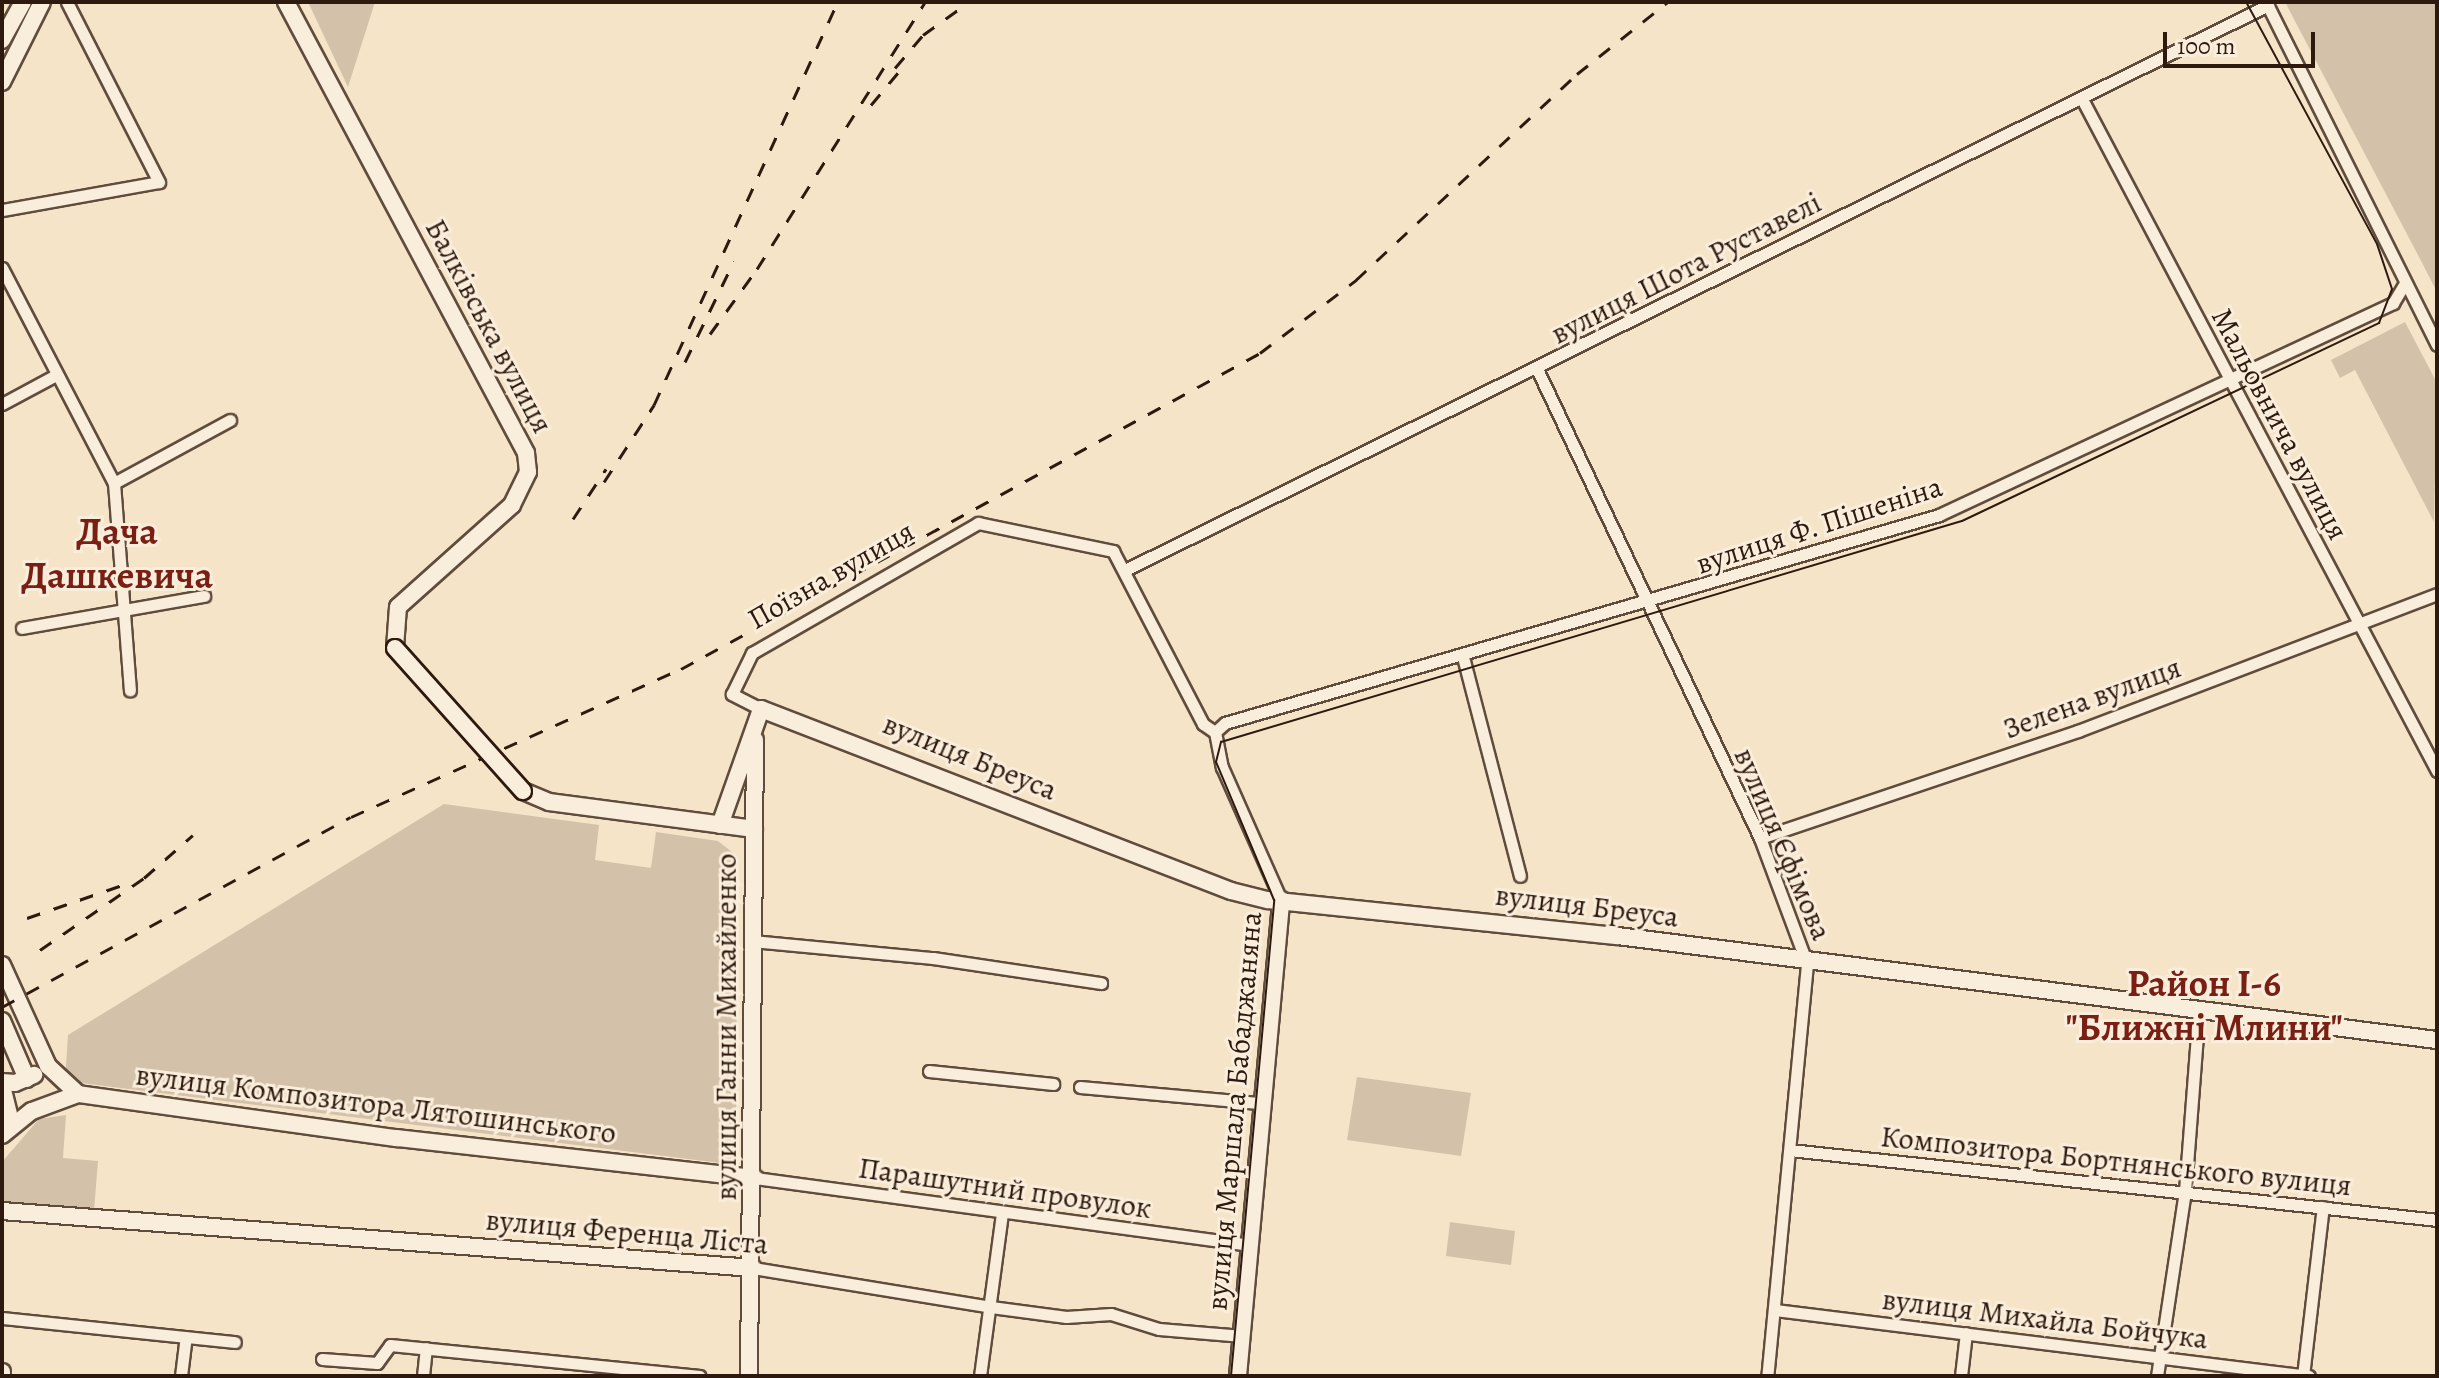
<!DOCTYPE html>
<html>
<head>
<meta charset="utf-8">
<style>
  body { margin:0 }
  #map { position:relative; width:2439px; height:1378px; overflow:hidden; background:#f6e4c8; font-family:Alegreya,serif }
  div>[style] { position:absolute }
  .green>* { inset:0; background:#d4c1a9 }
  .roads { filter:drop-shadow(2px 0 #604c3d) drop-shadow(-2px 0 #604c3d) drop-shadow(0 2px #604c3d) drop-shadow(0 -2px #604c3d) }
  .street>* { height:11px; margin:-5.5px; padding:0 5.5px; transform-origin:5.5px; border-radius:5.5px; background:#f9eddb }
  .secondary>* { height:16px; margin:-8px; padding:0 8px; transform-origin:8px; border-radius:8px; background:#f9eddb }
  .tram>* { height:2px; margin:-1px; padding:0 1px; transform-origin:1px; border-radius:1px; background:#2e190f }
  .rail>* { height:3px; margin-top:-1.5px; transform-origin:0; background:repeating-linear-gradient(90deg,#2e190f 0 14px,transparent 0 28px) }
  .bridges { filter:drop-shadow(2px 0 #2e190f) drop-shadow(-2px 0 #2e190f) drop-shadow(0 2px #2e190f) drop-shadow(0 -2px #2e190f) }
  .secondary-bridge>* { height:16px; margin:-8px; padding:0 8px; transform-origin:8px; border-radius:8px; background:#f9eddb }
  span { translate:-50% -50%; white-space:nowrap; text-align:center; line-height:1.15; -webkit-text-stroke:6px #f9eddb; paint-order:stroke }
  .street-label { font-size:30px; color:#2e190f }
  .district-label { font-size:38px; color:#7a1f14; font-weight:700 }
  .frame { position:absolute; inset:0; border:4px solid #2e190f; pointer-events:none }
  .scale { position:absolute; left:2163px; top:32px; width:152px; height:36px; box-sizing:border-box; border:4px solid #2e190f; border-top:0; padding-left:10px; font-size:24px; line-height:28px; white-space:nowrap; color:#2e190f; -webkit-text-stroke:6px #f9eddb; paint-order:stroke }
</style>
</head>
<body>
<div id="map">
  <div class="green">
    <div style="clip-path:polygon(308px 2px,375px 2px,348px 87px)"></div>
    <div style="clip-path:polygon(2285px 2px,2437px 2px,2437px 292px,2419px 257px)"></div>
    <div style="clip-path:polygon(2405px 322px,2437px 383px,2434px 522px,2355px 370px,2340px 378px,2331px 360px)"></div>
    <div style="clip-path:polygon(444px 804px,599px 825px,595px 860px,651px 868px,656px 832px,718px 841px,737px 856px,736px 1165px,65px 1081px,68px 1035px)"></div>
    <div style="clip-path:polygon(1357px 1077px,1471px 1093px,1461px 1156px,1347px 1140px)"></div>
    <div style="clip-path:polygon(66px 1115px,63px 1158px,98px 1161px,94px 1211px,2px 1206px,2px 1162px,39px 1119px)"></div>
    <div style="clip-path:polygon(1450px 1222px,1515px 1231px,1511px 1265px,1446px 1256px)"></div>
  </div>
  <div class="roads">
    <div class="street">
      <div style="left:2266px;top:2px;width:383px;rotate:63.5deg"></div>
      <div style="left:2082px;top:99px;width:760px;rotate:62.15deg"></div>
      <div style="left:2px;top:210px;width:159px;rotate:-10.1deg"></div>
      <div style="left:159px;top:182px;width:202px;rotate:-117.1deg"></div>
      <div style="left:2px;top:268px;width:242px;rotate:62.5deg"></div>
      <div style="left:114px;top:483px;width:208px;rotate:85.6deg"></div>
      <div style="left:1537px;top:369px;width:519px;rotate:64.57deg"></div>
      <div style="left:1760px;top:838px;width:134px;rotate:69.5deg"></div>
      <div style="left:1807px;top:964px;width:414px;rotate:95.5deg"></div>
      <div style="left:2px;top:404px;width:61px;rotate:-28.2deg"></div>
      <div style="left:114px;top:483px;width:132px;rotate:-28.5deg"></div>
      <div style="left:1125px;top:570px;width:1275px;rotate:-26.3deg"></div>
      <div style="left:22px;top:628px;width:185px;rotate:-10deg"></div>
      <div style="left:1463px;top:657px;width:226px;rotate:75.4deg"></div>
      <div style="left:761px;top:709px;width:33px;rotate:-153deg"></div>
      <div style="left:732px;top:694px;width:46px;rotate:-64deg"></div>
      <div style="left:752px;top:653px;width:261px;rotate:-29.9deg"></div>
      <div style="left:978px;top:523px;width:138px;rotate:11.7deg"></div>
      <div style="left:1113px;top:551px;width:195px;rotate:62.5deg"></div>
      <div style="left:1203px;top:724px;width:14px;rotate:34deg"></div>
      <div style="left:1215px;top:732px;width:36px;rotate:79deg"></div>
      <div style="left:1222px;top:767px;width:145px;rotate:66.1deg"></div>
      <div style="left:1215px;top:732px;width:13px;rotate:-42deg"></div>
      <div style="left:1225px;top:723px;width:744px;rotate:-16.24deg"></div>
      <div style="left:1939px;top:515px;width:501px;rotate:-25.03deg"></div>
      <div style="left:2393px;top:303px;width:21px;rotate:-59deg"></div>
      <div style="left:1760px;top:838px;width:336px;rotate:-18.6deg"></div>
      <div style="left:2078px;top:731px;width:384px;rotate:-20.9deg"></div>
      <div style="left:752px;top:941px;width:182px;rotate:5.4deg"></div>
      <div style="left:933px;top:958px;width:170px;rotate:8.5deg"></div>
      <div style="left:929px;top:1071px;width:125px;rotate:6deg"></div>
      <div style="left:1080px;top:1087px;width:182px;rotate:5.1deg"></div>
      <div style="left:1790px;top:1150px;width:651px;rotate:6.17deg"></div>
      <div style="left:755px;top:1178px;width:500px;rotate:7.7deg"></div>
      <div style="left:753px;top:1268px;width:241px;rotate:9.3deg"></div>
      <div style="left:991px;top:1307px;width:76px;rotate:7.6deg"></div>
      <div style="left:1066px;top:1317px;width:45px;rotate:-3.8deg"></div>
      <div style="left:1111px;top:1314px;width:50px;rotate:17.4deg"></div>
      <div style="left:1159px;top:1329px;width:84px;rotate:4.8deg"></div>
      <div style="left:1775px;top:1310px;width:538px;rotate:7.05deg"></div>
      <div style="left:2px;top:1318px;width:234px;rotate:5.9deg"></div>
      <div style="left:322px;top:1359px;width:55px;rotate:4.2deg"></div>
      <div style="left:377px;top:1363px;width:22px;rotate:-54deg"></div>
      <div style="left:390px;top:1345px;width:311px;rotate:5.7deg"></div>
      <div style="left:181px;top:1376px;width:39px;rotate:-83deg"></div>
      <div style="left:423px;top:1376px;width:28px;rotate:-84deg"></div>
      <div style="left:980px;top:1376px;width:163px;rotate:-82.3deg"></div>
      <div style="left:1961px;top:1376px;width:43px;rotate:-83.4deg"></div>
      <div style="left:2157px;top:1376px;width:187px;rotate:-81.4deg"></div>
      <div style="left:2185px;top:1191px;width:182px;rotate:-85.6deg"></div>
      <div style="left:2303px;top:1376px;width:170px;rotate:-83.3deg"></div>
    </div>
    <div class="secondary">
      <div style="left:286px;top:2px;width:511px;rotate:61.98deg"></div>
      <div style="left:526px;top:453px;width:19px;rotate:84deg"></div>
      <div style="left:528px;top:472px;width:37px;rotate:116deg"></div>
      <div style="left:512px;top:505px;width:153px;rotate:138.2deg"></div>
      <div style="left:398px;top:607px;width:41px;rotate:94.2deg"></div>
      <div style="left:2px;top:40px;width:43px;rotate:-61.1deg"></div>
      <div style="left:2px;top:82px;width:89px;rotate:-63.4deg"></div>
      <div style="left:523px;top:791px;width:28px;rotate:23deg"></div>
      <div style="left:549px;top:802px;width:207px;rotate:7.5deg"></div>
      <div style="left:720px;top:825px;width:123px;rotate:-70.5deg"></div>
      <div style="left:761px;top:709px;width:504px;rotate:21.17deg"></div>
      <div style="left:1231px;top:891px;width:38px;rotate:14deg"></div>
      <div style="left:1268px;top:900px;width:352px;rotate:5.9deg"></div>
      <div style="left:1618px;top:936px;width:826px;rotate:7.24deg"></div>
      <div style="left:2px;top:965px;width:111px;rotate:65.5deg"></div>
      <div style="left:48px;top:1066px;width:41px;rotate:43deg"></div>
      <div style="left:2px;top:1021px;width:63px;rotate:66.7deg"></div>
      <div style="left:2px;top:1082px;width:13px;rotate:4deg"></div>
      <div style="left:15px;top:1083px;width:21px;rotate:-23deg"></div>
      <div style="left:2px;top:1086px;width:38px;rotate:76deg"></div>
      <div style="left:2px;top:1135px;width:38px;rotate:-39deg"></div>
      <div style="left:32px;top:1111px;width:49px;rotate:-20.3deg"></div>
      <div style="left:78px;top:1094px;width:322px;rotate:7.9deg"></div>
      <div style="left:397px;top:1138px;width:360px;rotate:6.4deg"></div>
      <div style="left:2px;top:1211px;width:753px;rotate:4.34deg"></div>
      <div style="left:2px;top:1372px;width:4px;rotate:90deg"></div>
      <div style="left:749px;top:1376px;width:636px;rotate:-89.46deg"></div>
      <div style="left:1238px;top:1376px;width:478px;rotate:-84.8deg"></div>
    </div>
  </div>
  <div class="tram">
    <div style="left:1231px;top:1376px;width:478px;rotate:-84.8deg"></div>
    <div style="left:1274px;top:900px;width:150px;rotate:-112.8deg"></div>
    <div style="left:1216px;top:762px;width:21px;rotate:-76deg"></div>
    <div style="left:1221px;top:742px;width:773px;rotate:-16.61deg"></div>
    <div style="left:1962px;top:521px;width:462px;rotate:-25.4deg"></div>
    <div style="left:2379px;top:323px;width:36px;rotate:-69deg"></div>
    <div style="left:2392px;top:289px;width:47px;rotate:-108.4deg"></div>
    <div style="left:2377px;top:244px;width:275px;rotate:-118.4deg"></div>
  </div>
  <div class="rail">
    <div style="left:895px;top:68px;width:43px;rotate:-49.7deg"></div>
    <div style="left:923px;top:35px;width:57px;rotate:-35.7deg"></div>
    <div style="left:871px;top:105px;width:56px;rotate:-50.1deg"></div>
    <div style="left:710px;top:334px;width:80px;rotate:-54.1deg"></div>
    <div style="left:757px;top:269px;width:315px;rotate:-57.8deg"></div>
    <div style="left:685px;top:362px;width:112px;rotate:-64.1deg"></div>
    <div style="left:604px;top:482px;width:92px;rotate:-57deg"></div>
    <div style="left:654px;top:405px;width:443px;rotate:-65.5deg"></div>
    <div style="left:573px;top:519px;width:60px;rotate:-56.6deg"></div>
    <div style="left:27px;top:918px;width:107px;rotate:-19.1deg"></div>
    <div style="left:40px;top:950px;width:126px;rotate:-34.7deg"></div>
    <div style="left:144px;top:878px;width:65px;rotate:-41.3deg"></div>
    <div style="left:2px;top:1007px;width:397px;rotate:-28.6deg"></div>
    <div style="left:351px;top:817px;width:362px;rotate:-24.2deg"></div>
    <div style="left:681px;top:669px;width:660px;rotate:-28.62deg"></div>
    <div style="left:1260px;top:353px;width:121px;rotate:-37.2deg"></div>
    <div style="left:1356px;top:280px;width:302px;rotate:-43deg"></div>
    <div style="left:1577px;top:74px;width:116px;rotate:-38.4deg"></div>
  </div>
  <div class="bridges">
    <div class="secondary-bridge">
      <div style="left:395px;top:648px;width:192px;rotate:48.2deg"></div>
    </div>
  </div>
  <div class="street-label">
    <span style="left:1686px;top:268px;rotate:-27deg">вулиця Шота Руставелі</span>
    <span style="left:489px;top:326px;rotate:62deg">Балківська вулиця</span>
    <span style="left:2280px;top:424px;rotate:62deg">Мальовнича вулиця</span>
    <span style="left:1819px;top:525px;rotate:-18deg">вулиця Ф. Пішеніна</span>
    <span style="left:831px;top:575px;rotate:-30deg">Поїзна вулиця</span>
    <span style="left:2092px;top:698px;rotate:-20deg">Зелена вулиця</span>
    <span style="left:970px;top:757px;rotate:22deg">вулиця Бреуса</span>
    <span style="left:1783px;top:844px;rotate:67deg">вулиця Єфімова</span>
    <span style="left:1587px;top:906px;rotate:7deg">вулиця Бреуса</span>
    <span style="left:726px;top:1027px;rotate:-90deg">вулиця Ганни Михайленко</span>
    <span style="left:376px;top:1104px;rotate:7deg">вулиця Композитора Лятошинського</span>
    <span style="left:1234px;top:1111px;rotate:-85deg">вулиця Маршала Бабаджаняна</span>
    <span style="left:2116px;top:1161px;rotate:6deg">Композитора Бортнянського вулиця</span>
    <span style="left:1005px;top:1188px;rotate:8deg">Парашутний провулок</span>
    <span style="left:627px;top:1232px;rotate:5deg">вулиця Ференца Ліста</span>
    <span style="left:2045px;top:1319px;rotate:7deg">вулиця Михайла Бойчука</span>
  </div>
  <div class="district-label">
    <span style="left:117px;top:554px">Дача<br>Дашкевича</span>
    <span style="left:2204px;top:1006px">Район І-6<br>"Ближні Млини"</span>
  </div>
  <div class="frame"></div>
  <div class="scale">100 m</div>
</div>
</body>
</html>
